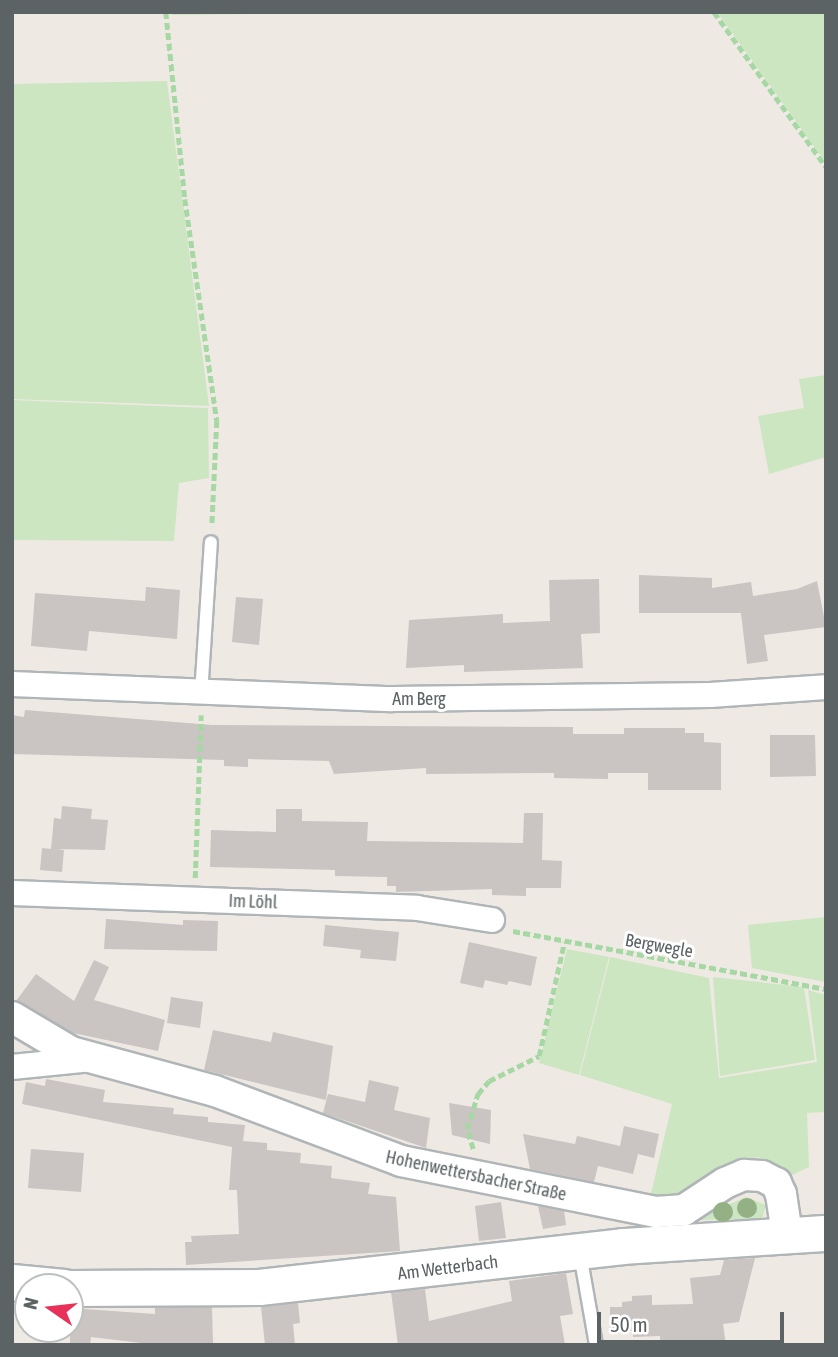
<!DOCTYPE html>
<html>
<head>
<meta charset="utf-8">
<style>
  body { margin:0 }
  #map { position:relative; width:838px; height:1357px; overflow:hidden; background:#efe9e4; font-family:"Asap Condensed",sans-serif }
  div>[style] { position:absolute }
  .green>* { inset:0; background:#cce6c1 }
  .building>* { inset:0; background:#cac4c2 }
  .path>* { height:4.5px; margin-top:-2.25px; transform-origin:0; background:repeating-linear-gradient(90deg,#a6d8a4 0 7px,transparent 0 10.5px) }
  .roads { filter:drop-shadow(2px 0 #b0b5b7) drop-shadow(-2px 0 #b0b5b7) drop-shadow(0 2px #b0b5b7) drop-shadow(0 -2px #b0b5b7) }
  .service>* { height:12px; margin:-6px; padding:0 6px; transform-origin:6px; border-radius:6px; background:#fff }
  .minor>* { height:24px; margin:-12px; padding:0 12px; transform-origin:12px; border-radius:12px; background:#fff }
  .tertiary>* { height:30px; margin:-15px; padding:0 15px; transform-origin:15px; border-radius:15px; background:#fff }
  .secondary>* { height:35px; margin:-17.5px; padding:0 17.5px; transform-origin:17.5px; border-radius:17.5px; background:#fff }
  .trees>* { width:20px; height:20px; margin:-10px; border-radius:50%; background:#93b184 }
  span { translate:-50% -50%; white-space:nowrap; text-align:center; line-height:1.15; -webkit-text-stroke:6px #fff; paint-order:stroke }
  .street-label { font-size:18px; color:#5c6365 }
  .frame { position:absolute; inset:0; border:14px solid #5c6365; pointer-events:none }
  .north { position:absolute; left:14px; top:1273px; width:70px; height:70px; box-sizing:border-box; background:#fff; border:2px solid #bec1c1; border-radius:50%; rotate:284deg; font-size:19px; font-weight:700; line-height:28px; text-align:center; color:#5c6365 }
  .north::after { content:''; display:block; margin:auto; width:24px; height:32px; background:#e83159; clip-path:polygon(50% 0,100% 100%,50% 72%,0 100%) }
  .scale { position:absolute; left:597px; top:1312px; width:187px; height:32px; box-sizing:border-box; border:4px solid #5c6365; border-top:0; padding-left:9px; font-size:21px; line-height:24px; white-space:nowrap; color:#5c6365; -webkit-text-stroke:5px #fff; paint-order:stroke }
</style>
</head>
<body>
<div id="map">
  <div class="green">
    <div style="clip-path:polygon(172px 12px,443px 12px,172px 15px)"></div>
    <div style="clip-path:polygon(717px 12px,826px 12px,826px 163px)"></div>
    <div style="clip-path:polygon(167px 81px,209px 406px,12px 399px,12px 84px)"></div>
    <div style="clip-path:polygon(826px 375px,826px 457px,769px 474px,758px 416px,804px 408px,799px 379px)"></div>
    <div style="clip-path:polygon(12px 400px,208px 408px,209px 478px,179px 483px,174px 541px,12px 540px)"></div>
    <div style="clip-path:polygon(826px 917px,826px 982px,752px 968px,748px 925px)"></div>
    <div style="clip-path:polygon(567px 949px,609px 957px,579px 1075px,539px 1063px)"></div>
    <div style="clip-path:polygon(610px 957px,709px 978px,719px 1078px,817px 1062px,808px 990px,826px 995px,826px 1112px,807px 1113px,809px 1167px,790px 1176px,758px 1157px,726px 1164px,679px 1193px,650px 1198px,672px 1104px,580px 1075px)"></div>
    <div style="clip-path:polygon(713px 977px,804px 987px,815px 1060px,720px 1076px)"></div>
    <div style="clip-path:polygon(746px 1197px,766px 1205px,762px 1219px,693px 1220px)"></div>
  </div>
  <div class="building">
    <div style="clip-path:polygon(639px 575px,712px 578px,712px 588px,751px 582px,753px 596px,797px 589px,817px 581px,826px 627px,764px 635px,768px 661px,747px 664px,741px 613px,639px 613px)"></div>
    <div style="clip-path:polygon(599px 579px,600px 633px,581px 634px,583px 668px,464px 672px,464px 665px,406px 668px,409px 620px,503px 614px,503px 623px,550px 621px,549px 580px)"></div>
    <div style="clip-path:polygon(146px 587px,180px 590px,177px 639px,89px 631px,87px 651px,31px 646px,35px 593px,145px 601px)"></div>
    <div style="clip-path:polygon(236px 597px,263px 599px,259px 645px,232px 642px)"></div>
    <div style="clip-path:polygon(25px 710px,212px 725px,573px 727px,573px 734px,624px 734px,624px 728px,685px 728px,685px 733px,704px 733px,704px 742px,721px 743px,721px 790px,648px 790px,648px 773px,608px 773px,608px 779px,554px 778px,554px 773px,426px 774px,426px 768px,334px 774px,329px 761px,248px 759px,248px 767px,224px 766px,224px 760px,12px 754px,12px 715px,24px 717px)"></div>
    <div style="clip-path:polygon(770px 735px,815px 735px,816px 776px,770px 777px)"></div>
    <div style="clip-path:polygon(62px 806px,92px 809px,91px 819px,108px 820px,105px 850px,57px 849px,64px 850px,62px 872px,40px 870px,42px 848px,51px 849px,54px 818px,61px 819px)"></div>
    <div style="clip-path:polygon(276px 809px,302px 809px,302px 821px,368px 822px,367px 841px,523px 843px,524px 813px,543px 813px,542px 860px,562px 861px,561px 888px,526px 888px,526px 896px,492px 895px,492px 889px,396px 892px,396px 886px,387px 886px,387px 877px,335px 876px,335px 870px,210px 867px,211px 830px,276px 832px)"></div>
    <div style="clip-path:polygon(106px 919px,183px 925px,183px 920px,218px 921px,217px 951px,104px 949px)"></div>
    <div style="clip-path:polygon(325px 925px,399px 932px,396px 961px,360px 958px,361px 950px,323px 946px)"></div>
    <div style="clip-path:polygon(469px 942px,537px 957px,531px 986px,509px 981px,507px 985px,485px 980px,483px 988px,460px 983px)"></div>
    <div style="clip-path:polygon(94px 960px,109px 967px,94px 1000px,165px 1020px,158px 1051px,73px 1033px,16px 1001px,36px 974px,74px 1001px)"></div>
    <div style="clip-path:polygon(171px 997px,203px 1002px,200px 1028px,167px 1023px)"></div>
    <div style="clip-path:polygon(213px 1030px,271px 1042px,273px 1032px,333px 1046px,326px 1100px,204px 1070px)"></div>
    <div style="clip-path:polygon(46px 1079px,105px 1090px,103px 1102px,174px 1108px,173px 1114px,208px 1117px,208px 1122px,245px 1125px,243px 1141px,267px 1143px,267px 1150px,301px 1153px,300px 1163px,332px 1166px,331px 1178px,370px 1183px,368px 1194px,396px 1197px,400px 1251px,186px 1265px,185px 1242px,192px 1242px,191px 1236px,239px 1234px,237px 1190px,229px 1190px,232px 1147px,22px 1104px,26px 1082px,45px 1086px)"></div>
    <div style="clip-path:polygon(369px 1080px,399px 1087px,394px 1110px,430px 1118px,426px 1148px,323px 1113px,328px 1094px,365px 1102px)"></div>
    <div style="clip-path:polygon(449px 1103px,491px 1110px,490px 1144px,452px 1135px)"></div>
    <div style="clip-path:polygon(624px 1126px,659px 1134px,654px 1158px,638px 1154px,633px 1174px,598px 1166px,594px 1182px,530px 1169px,523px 1134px,575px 1144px,577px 1136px,620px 1146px)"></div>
    <div style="clip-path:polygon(31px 1149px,84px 1153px,81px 1192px,28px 1188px)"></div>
    <div style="clip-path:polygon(501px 1202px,506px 1238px,479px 1241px,475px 1206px)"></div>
    <div style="clip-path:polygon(538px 1206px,564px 1211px,566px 1225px,543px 1229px)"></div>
    <div style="clip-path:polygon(755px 1258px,739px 1322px,723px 1324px,726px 1345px,660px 1345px,660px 1336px,633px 1337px,633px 1331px,610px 1331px,610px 1307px,622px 1307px,622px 1302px,632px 1301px,632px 1296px,652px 1295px,652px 1305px,693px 1304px,690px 1278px,720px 1275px,724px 1260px)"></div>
    <div style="clip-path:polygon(566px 1273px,573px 1314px,560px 1316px,565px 1345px,398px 1345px,391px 1292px,425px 1289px,429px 1321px,512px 1301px,509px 1281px)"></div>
    <div style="clip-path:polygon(298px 1303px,300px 1323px,293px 1324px,295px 1345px,265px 1345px,261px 1307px)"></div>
    <div style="clip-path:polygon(212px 1307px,213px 1343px,158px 1345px,91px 1337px,90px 1345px,70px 1345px,70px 1308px,155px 1314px,155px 1308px)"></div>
  </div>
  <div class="path">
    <div style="left:166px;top:12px;width:188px;rotate:84.2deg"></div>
    <div style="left:185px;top:199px;width:224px;rotate:81.8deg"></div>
    <div style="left:217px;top:421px;width:105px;rotate:92.7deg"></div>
    <div style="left:714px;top:12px;width:191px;rotate:54.1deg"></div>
    <div style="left:195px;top:878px;width:163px;rotate:-87.9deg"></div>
    <div style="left:513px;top:931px;width:318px;rotate:10.5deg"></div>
    <div style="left:473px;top:1149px;width:21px;rotate:-107deg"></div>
    <div style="left:467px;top:1129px;width:37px;rotate:-73deg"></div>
    <div style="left:478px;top:1094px;width:17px;rotate:-50deg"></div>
    <div style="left:489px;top:1081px;width:56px;rotate:-26.6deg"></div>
    <div style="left:539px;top:1056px;width:116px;rotate:-77.5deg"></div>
  </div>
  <div class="roads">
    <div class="service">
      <div style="left:201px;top:695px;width:153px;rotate:-86.3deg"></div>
      <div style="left:580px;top:1254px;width:92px;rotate:80deg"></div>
    </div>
    <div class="minor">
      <div style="left:12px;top:684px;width:380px;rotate:2.3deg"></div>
      <div style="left:392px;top:699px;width:318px;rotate:-0.7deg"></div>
      <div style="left:710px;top:695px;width:116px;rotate:-3.9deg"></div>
      <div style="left:12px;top:893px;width:405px;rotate:2.1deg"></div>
      <div style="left:417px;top:908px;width:76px;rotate:9.1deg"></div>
      <div style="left:12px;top:1067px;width:80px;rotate:-5.7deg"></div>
    </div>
    <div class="tertiary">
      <div style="left:12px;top:1017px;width:69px;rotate:30.7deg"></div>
      <div style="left:71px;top:1052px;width:149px;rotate:15.2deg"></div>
      <div style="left:215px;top:1091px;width:199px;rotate:20.6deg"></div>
      <div style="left:401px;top:1161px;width:260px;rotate:11.3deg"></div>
      <div style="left:656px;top:1212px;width:28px;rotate:-4deg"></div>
      <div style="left:684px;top:1210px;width:49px;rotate:-33.4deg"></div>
      <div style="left:725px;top:1183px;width:21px;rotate:-23deg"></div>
      <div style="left:744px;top:1175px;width:18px;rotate:3deg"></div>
      <div style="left:762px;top:1176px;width:16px;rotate:27deg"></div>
      <div style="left:776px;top:1183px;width:12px;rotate:66deg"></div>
      <div style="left:781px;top:1194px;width:40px;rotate:81.5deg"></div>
    </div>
    <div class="secondary">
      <div style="left:12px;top:1282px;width:52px;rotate:5.5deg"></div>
      <div style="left:70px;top:1288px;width:189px;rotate:-0.3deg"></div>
      <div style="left:259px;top:1287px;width:366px;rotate:-6.4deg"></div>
      <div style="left:623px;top:1246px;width:203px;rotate:-3.7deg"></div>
    </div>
  </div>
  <div class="trees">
    <div style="left:747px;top:1208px"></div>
    <div style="left:723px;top:1212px"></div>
  </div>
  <div class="street-label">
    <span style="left:419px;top:699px">Am Berg</span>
    <span style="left:253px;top:902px;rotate:2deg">Im Löhl</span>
    <span style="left:659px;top:946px;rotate:10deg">Bergwegle</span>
    <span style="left:476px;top:1176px;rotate:12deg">Hohenwettersbacher Straße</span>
    <span style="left:448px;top:1268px;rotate:-7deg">Am Wetterbach</span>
  </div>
  <div class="frame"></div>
  <div class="north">N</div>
  <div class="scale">50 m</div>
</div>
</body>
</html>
